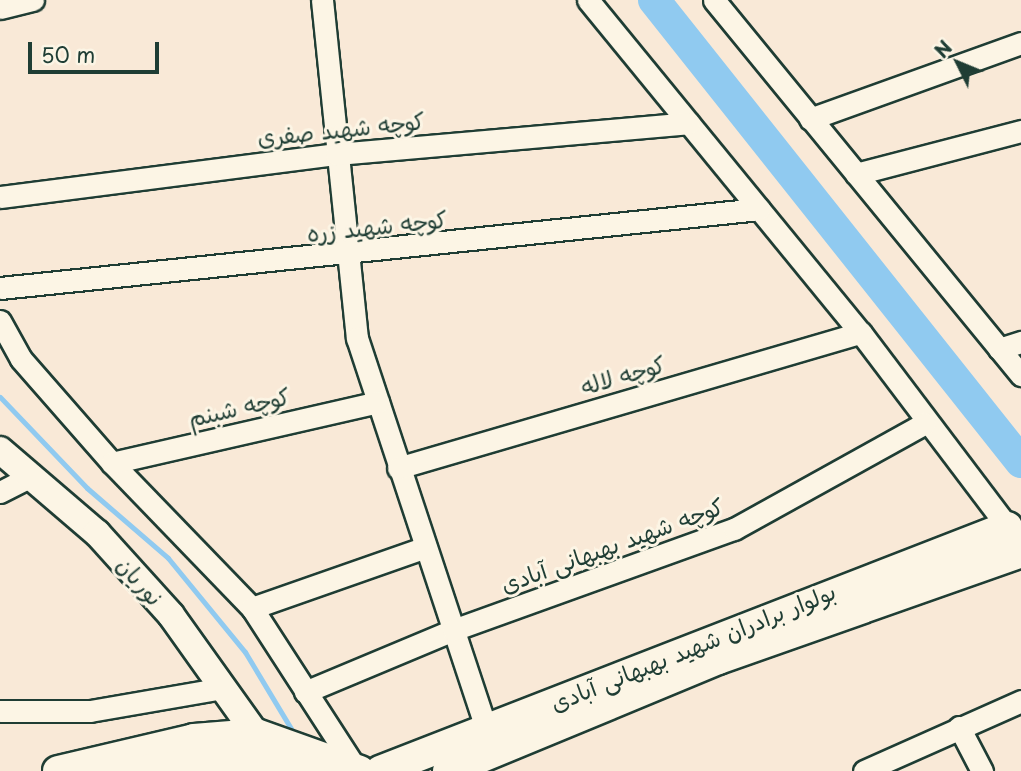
<!DOCTYPE html>
<html>
<head>
<meta charset="utf-8">
<style>
  body { margin:0 }
  #map { position:relative; width:1021px; height:771px; overflow:hidden; background:#f9e9d7; font-family:"Playpen Sans","Playpen Sans Arabic",sans-serif }
  div>[style] { position:absolute }
  .stream>* { height:5px; margin:-2.5px; padding:0 2.5px; transform-origin:2.5px; border-radius:2.5px; background:#90caf0 }
  .river>* { height:32px; margin:-16px; padding:0 16px; transform-origin:16px; border-radius:16px; background:#90caf0 }
  .roads { filter:drop-shadow(2px 0 #1f3d34) drop-shadow(-2px 0 #1f3d34) drop-shadow(0 2px #1f3d34) drop-shadow(0 -2px #1f3d34) }
  .minor>* { height:21px; margin:-10.5px; padding:0 10.5px; transform-origin:10.5px; border-radius:10.5px; background:#fcf5e5 }
  .tertiary>* { height:26px; margin:-13px; padding:0 13px; transform-origin:13px; border-radius:13px; background:#fcf5e5 }
  .secondary>* { height:30px; margin:-15px; padding:0 15px; transform-origin:15px; border-radius:15px; background:#fcf5e5 }
  span { translate:-50% -50%; white-space:nowrap; text-align:center; line-height:1.15; -webkit-text-stroke:6px #fcf5e5; paint-order:stroke }
  .street-label { font-size:23px; color:#1f3d34 }
  .north { position:absolute; left:923px; top:28px; width:70px; height:70px; -webkit-text-stroke:5px #fcf5e5; paint-order:stroke; rotate:313deg; font-size:19px; font-weight:700; line-height:28px; text-align:center; color:#1f3d34 }
  .north::after { content:''; display:block; margin:auto; width:24px; height:32px; background:#1f3d34; clip-path:polygon(50% 0,100% 100%,50% 72%,0 100%) }
  .scale { position:absolute; left:28px; top:42px; width:131px; height:32px; box-sizing:border-box; border:4px solid #1f3d34; border-top:0; padding-left:9px; font-size:21px; line-height:24px; white-space:nowrap; color:#1f3d34; -webkit-text-stroke:5px #fcf5e5; paint-order:stroke }
</style>
</head>
<body>
<div id="map">
  <div class="stream">
    <div style="left:0;top:397px;width:126px;rotate:46.3deg"></div>
    <div style="left:87px;top:488px;width:107px;rotate:40.8deg"></div>
    <div style="left:168px;top:558px;width:122px;rotate:50.7deg"></div>
    <div style="left:245px;top:652px;width:99px;rotate:59deg"></div>
  </div>
  <div class="river">
    <div style="left:654px;top:0;width:590px;rotate:51.54deg"></div>
  </div>
  <div class="roads">
    <div class="minor">
      <div style="left:322px;top:0;width:340px;rotate:84.1deg"></div>
      <div style="left:357px;top:338px;width:412px;rotate:71.7deg"></div>
      <div style="left:588px;top:0;width:431px;rotate:50.7deg"></div>
      <div style="left:861px;top:333px;width:257px;rotate:52.9deg"></div>
      <div style="left:714px;top:0;width:485px;rotate:50.7deg"></div>
      <div style="left:0;top:8px;width:34px;rotate:-14deg"></div>
      <div style="left:810px;top:119px;width:224px;rotate:-19.8deg"></div>
      <div style="left:856px;top:174px;width:171px;rotate:-14.6deg"></div>
      <div style="left:0;top:197px;width:339px;rotate:-7.3deg"></div>
      <div style="left:336px;top:154px;width:354px;rotate:-5deg"></div>
      <div style="left:0;top:288px;width:763px;rotate:-5.94deg"></div>
      <div style="left:0;top:321px;width:43px;rotate:61.1deg"></div>
      <div style="left:21px;top:359px;width:138px;rotate:48.8deg"></div>
      <div style="left:112px;top:463px;width:202px;rotate:46deg"></div>
      <div style="left:252px;top:608px;width:192px;rotate:57.1deg"></div>
      <div style="left:999px;top:349px;width:23px;rotate:-18deg"></div>
      <div style="left:112px;top:463px;width:273px;rotate:-12.9deg"></div>
      <div style="left:398px;top:468px;width:482px;rotate:-16.3deg"></div>
      <div style="left:0;top:492px;width:31px;rotate:-27deg"></div>
      <div style="left:252px;top:608px;width:184px;rotate:-19.3deg"></div>
      <div style="left:305px;top:692px;width:160px;rotate:-22.7deg"></div>
      <div style="left:453px;top:630px;width:299px;rotate:-19.8deg"></div>
      <div style="left:734px;top:529px;width:218px;rotate:-29deg"></div>
      <div style="left:0;top:711px;width:90px"></div>
      <div style="left:90px;top:711px;width:135px;rotate:-9.8deg"></div>
      <div style="left:959px;top:727px;width:50px;rotate:62.4deg"></div>
      <div style="left:864px;top:771px;width:172px;rotate:-24deg"></div>
    </div>
    <div class="tertiary">
      <div style="left:0;top:450px;width:128px;rotate:40.6deg"></div>
      <div style="left:97px;top:533px;width:110px;rotate:47.9deg"></div>
      <div style="left:171px;top:615px;width:146px;rotate:54.5deg"></div>
      <div style="left:256px;top:734px;width:18px;rotate:87deg"></div>
    </div>
    <div class="secondary">
      <div style="left:58px;top:771px;width:140px;rotate:-13.2deg"></div>
      <div style="left:194px;top:739px;width:62px;rotate:-4.6deg"></div>
      <div style="left:256px;top:734px;width:110px;rotate:19.6deg"></div>
      <div style="left:138px;top:771px;width:121px;rotate:-7.1deg"></div>
      <div style="left:258px;top:756px;width:54px;rotate:16.1deg"></div>
      <div style="left:380px;top:771px;width:673px;rotate:-21.26deg"></div>
      <div style="left:448px;top:771px;width:292px;rotate:-22.5deg"></div>
      <div style="left:718px;top:659px;width:321px;rotate:-19.4deg"></div>
    </div>
  </div>
  <div class="street-label">
    <span style="left:341px;top:129px;rotate:-6deg">کوچه شهید صفری</span>
    <span style="left:377px;top:226px;rotate:-6deg">کوچه شهید زره</span>
    <span style="left:623px;top:375px;rotate:-16deg">کوچه لاله</span>
    <span style="left:239px;top:407px;rotate:-13deg">کوچه شبنم</span>
    <span style="left:612px;top:545px;rotate:-20deg">کوچه شهید بهبهانی آبادی</span>
    <span style="left:140px;top:581px;rotate:48deg">نوریان</span>
    <span style="left:693px;top:647px;rotate:-22deg">بولوار برادران شهید بهبهانی آبادی</span>
  </div>
  <div class="north">N</div>
  <div class="scale">50 m</div>
</div>
</body>
</html>
